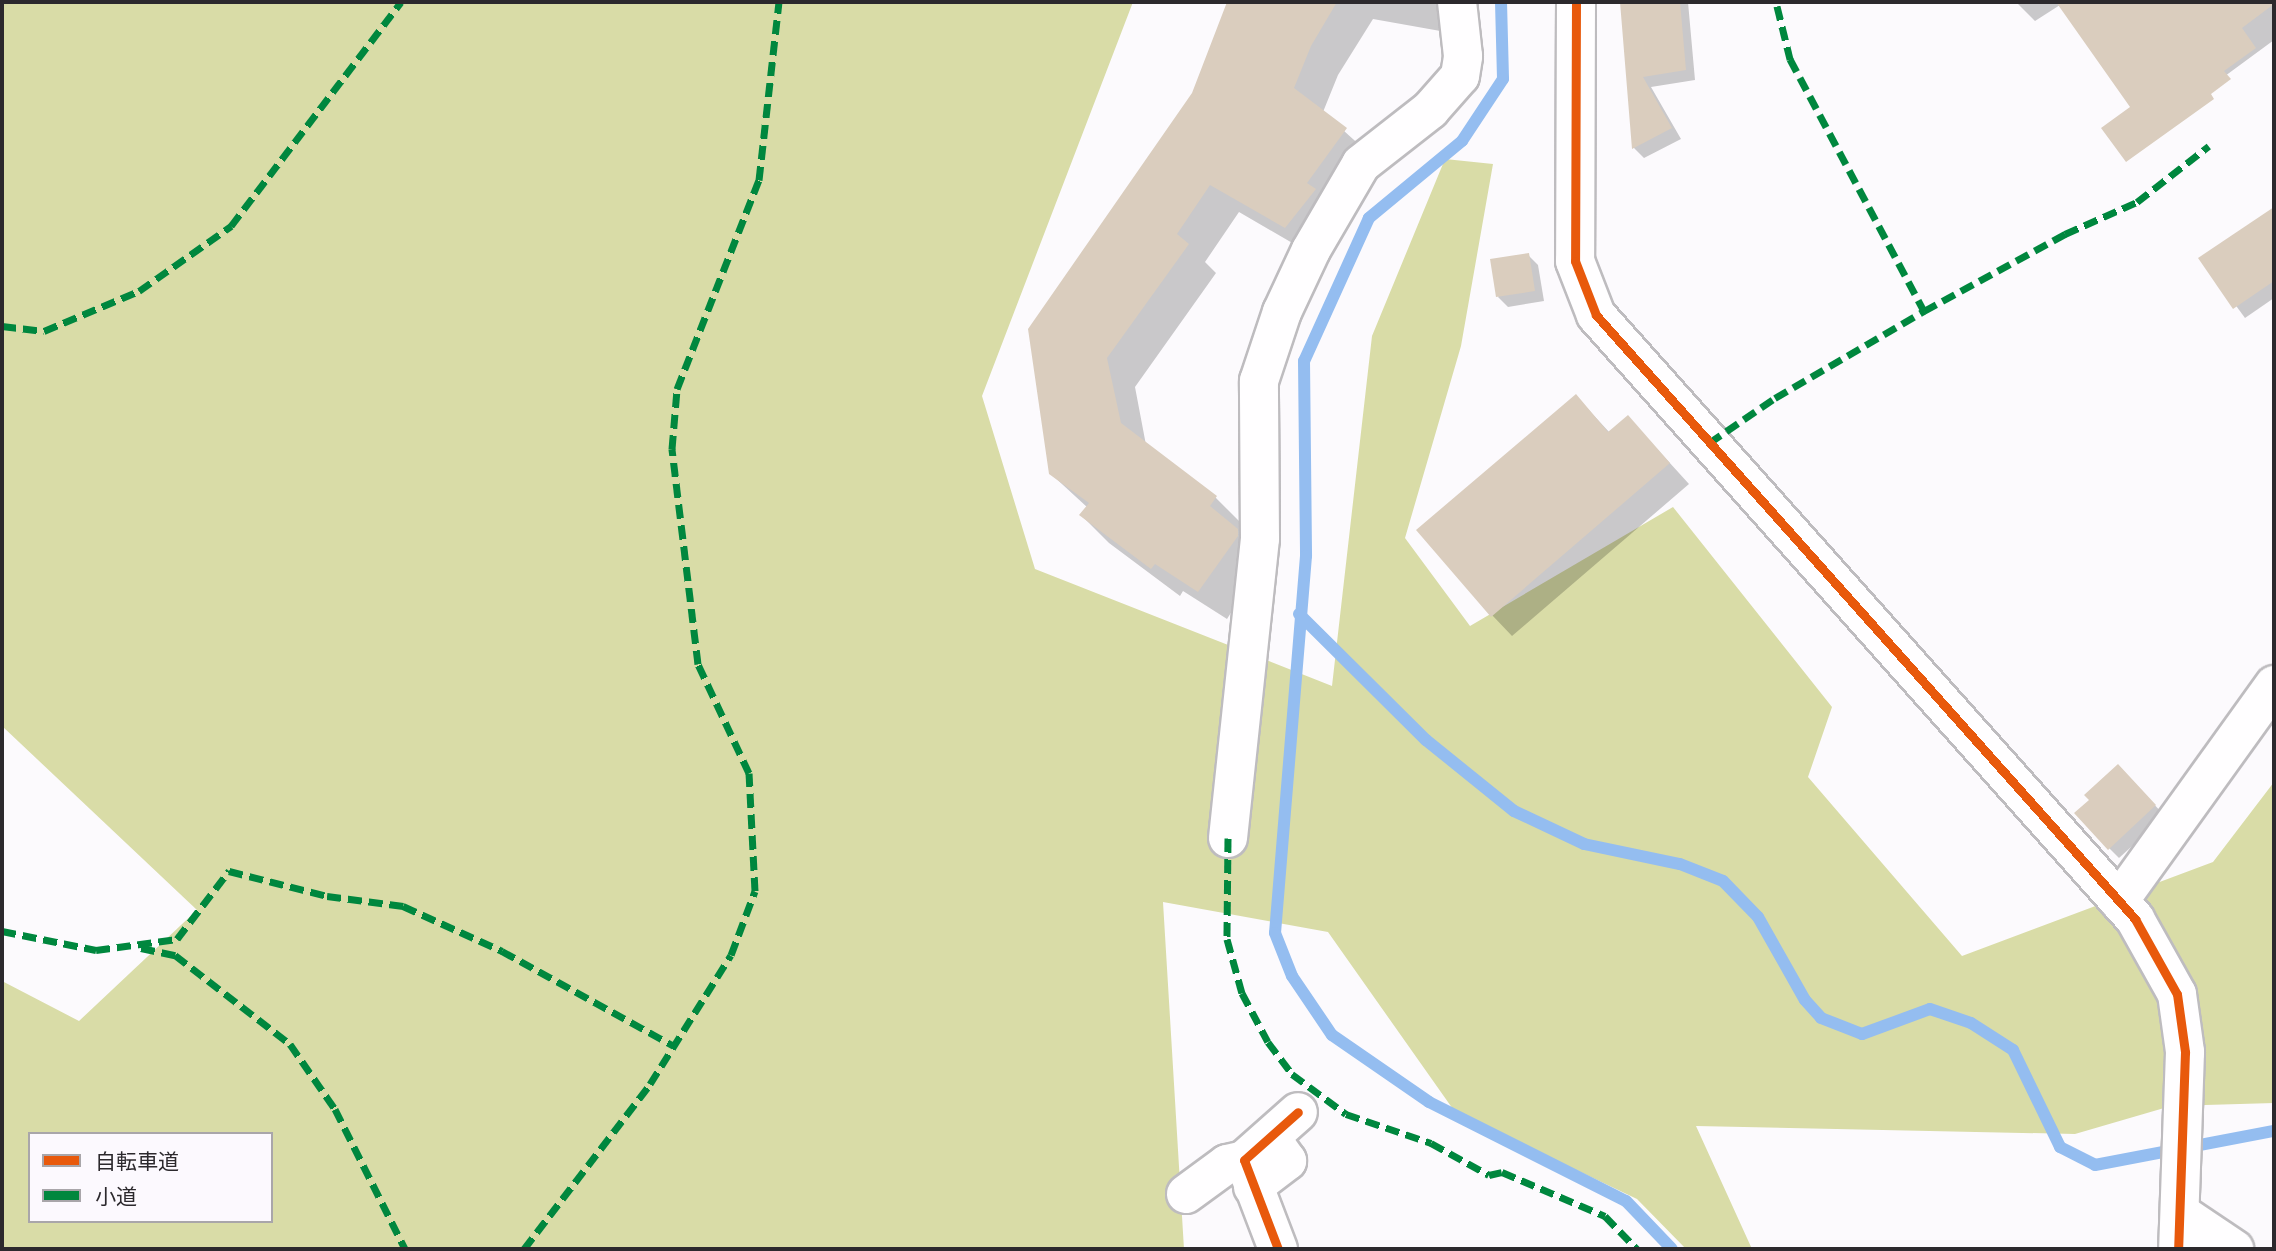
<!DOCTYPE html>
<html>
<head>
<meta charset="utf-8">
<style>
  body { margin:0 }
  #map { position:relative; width:2276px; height:1251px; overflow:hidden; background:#fcfafd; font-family:Poppins,"Noto Sans JP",sans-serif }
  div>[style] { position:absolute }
  .forest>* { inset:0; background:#d9dca7 }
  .shadow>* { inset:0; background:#0003 }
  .stream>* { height:12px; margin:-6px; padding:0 6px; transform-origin:6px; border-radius:6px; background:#94bdf0 }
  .building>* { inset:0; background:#dacdbe }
  .roads { filter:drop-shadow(2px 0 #bebcbf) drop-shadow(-2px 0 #bebcbf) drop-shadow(0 2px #bebcbf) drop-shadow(0 -2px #bebcbf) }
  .minor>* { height:38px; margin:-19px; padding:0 19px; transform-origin:19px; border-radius:19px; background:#fffeff }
  .quiet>* { height:7px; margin-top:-3.5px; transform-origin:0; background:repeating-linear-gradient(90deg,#00873e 0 14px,transparent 0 21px) }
  .cycleway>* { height:9px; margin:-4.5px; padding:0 4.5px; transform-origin:4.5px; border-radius:4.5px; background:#e8590c }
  span { translate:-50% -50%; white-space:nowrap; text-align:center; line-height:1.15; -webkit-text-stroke:6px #fcf9fe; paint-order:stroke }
  .frame { position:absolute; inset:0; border:4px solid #2c292d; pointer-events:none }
  .legend { position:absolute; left:28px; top:1132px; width:245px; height:91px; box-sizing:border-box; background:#fcf9fe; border:2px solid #a9a6aa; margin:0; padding:9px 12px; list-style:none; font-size:21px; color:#2c292d }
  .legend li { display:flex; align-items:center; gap:14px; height:35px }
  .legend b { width:35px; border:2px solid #a9a6aa }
</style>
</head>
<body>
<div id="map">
  <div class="forest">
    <div style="clip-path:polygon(evenodd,2px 2px,1133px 2px,982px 396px,1035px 569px,1332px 686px,1372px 336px,1445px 159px,1493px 164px,1461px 346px,1405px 538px,1470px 626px,1673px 507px,1832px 707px,1808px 777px,1962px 956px,2213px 862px,2274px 782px,2274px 1103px,2171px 1106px,2075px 1134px,1696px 1126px,1752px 1249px,1686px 1249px,1637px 1199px,1455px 1112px,1328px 932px,1163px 902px,1184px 1249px,2px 1249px,2px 981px,79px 1021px,197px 910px,2px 726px,2px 2px,30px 1134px,271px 1134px,271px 1221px,30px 1221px,30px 1134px)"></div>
  </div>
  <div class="shadow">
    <div style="clip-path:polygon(1229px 2px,1446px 2px,1446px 32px,1373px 19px,1338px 75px,1323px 112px,1374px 158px,1313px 255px,1239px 212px,1205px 262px,1216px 273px,1135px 387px,1146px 445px,1216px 498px,1244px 526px,1239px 532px,1265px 559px,1227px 619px,1183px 591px,1180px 596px,1109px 543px,1081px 515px,1088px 508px,1050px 473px)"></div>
    <div style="clip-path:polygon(1622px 2px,1688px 2px,1695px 80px,1651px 87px,1681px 139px,1644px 158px,1634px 148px)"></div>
    <div style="clip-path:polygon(2016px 2px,2274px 2px,2274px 40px,2153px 129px,2060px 5px,2035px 21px)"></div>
    <div style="clip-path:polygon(2274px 209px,2274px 298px,2245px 318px,2201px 258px)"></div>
    <div style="clip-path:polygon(1528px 255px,1538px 265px,1544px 301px,1508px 307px,1498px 297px)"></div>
    <div style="clip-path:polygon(1576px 396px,1610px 433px,1628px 417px,1689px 484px,1512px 636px,1492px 615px)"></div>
    <div style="clip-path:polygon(2118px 766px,2165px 816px,2119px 858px,2109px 848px,2091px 800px)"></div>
  </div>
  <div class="stream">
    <div style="left:1501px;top:2px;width:77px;rotate:88.5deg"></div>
    <div style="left:1503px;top:79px;width:74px;rotate:123.5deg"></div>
    <div style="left:1462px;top:141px;width:121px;rotate:140.4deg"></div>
    <div style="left:1369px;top:218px;width:157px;rotate:114.4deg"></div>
    <div style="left:1304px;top:361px;width:195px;rotate:89.4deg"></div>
    <div style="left:1306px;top:556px;width:378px;rotate:94.7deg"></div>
    <div style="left:1275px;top:933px;width:46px;rotate:68.4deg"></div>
    <div style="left:1292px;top:976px;width:71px;rotate:55.9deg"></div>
    <div style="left:1332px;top:1035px;width:118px;rotate:34.6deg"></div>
    <div style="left:1429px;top:1102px;width:220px;rotate:26.7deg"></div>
    <div style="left:1626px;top:1201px;width:66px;rotate:46.2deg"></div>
    <div style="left:1299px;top:614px;width:179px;rotate:44.8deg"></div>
    <div style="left:1426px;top:740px;width:113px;rotate:38.9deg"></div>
    <div style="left:1514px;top:811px;width:77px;rotate:25.2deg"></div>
    <div style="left:1584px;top:844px;width:98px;rotate:11.8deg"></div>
    <div style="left:1680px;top:864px;width:46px;rotate:21.6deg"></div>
    <div style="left:1723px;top:881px;width:50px;rotate:45.8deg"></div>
    <div style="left:1758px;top:917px;width:95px;rotate:60.5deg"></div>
    <div style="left:1805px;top:1000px;width:24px;rotate:48deg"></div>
    <div style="left:1821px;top:1018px;width:44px;rotate:21.3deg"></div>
    <div style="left:1862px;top:1034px;width:72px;rotate:-20.2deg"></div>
    <div style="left:1930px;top:1009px;width:43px;rotate:18.9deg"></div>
    <div style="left:1971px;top:1023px;width:50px;rotate:32.7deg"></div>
    <div style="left:2013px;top:1050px;width:108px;rotate:64.1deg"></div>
    <div style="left:2060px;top:1147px;width:39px;rotate:27deg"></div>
    <div style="left:2095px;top:1165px;width:182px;rotate:-10.8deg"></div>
  </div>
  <div class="building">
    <div style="clip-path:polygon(1227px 2px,1337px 2px,1311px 46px,1294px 88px,1347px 128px,1307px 183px,1316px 189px,1285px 228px,1210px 185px,1177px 234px,1189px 244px,1107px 358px,1121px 423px,1217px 496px,1210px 506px,1238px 529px,1238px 536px,1198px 592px,1155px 564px,1151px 569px,1079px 515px,1089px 503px,1049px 474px,1028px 329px,1192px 93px)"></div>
    <div style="clip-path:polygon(1620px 2px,1680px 2px,1686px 70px,1643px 77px,1672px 128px,1632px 149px)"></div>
    <div style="clip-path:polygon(2056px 2px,2274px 2px,2274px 4px,2242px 28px,2256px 48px,2224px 71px,2231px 79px,2211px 94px,2214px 99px,2126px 162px,2101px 128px,2130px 107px)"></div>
    <div style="clip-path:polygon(2274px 207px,2274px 281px,2233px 309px,2198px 258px)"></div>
    <div style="clip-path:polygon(1529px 253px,1535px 291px,1496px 297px,1490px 259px)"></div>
    <div style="clip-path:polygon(1576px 394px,1608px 432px,1628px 415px,1670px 463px,1491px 617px,1416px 530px)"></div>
    <div style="clip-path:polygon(2118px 764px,2156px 805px,2108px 850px,2074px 813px,2089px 800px,2084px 795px)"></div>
  </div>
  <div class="roads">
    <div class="minor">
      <div style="left:1576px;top:2px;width:259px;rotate:90.2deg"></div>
      <div style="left:1575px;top:261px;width:58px;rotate:68.7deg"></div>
      <div style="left:1596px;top:315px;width:810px;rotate:48.25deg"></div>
      <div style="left:2135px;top:919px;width:86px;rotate:60.8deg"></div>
      <div style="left:2177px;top:994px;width:59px;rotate:82.1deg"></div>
      <div style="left:2185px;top:1052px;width:197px;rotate:92deg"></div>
      <div style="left:1228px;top:838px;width:301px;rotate:-83.9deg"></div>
      <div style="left:1260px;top:539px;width:158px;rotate:-90.4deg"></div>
      <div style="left:1259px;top:381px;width:73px;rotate:-71.6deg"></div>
      <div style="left:1282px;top:312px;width:68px;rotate:-64.9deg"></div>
      <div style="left:1311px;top:250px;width:99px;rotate:-59.8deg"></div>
      <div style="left:1361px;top:164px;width:88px;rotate:-38deg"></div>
      <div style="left:1430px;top:110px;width:45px;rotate:-48.6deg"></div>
      <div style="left:1460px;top:76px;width:20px;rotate:-81deg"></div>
      <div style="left:1463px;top:56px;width:54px;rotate:-96.3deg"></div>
      <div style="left:2119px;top:901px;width:266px;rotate:-54.3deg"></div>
      <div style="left:1253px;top:1187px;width:43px;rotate:-37.4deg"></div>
      <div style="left:1287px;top:1161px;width:28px;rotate:-125deg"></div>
      <div style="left:1186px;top:1194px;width:51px;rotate:-36.2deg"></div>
      <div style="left:1227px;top:1164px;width:17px;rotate:-13deg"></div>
      <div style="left:2182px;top:1214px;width:63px;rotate:33.9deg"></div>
      <div style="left:1278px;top:1249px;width:95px;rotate:-110.9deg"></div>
      <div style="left:1244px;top:1160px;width:72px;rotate:-41.6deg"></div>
    </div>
  </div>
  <div class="quiet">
    <div style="left:1777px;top:6px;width:55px;rotate:76.2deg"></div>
    <div style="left:1790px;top:59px;width:285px;rotate:62deg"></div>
    <div style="left:2px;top:326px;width:42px;rotate:6.8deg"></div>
    <div style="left:44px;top:331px;width:103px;rotate:-22.8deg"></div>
    <div style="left:139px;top:291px;width:113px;rotate:-35.2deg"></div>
    <div style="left:231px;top:226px;width:281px;rotate:-52.8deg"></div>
    <div style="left:1709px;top:443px;width:80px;rotate:-34.3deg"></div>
    <div style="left:1775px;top:398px;width:173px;rotate:-30.3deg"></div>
    <div style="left:1924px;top:311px;width:161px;rotate:-28.6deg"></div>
    <div style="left:2065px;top:234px;width:79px;rotate:-24deg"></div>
    <div style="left:2137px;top:202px;width:91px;rotate:-37.9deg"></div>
    <div style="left:1228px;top:838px;width:101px;rotate:90.6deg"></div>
    <div style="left:1227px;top:939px;width:56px;rotate:74.5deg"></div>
    <div style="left:1242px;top:993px;width:55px;rotate:62deg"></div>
    <div style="left:1268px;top:1042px;width:40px;rotate:53deg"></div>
    <div style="left:1292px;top:1074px;width:67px;rotate:36.5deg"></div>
    <div style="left:1346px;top:1114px;width:90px;rotate:18.8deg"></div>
    <div style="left:1431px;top:1143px;width:66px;rotate:28.9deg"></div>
    <div style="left:1489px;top:1175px;width:13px;rotate:-13deg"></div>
    <div style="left:1502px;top:1172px;width:112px;rotate:23.1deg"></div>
    <div style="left:1605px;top:1216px;width:46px;rotate:45.9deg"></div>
    <div style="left:2px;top:931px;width:96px;rotate:11.4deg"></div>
    <div style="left:96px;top:950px;width:82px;rotate:-7.7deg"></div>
    <div style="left:177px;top:939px;width:86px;rotate:-52.6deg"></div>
    <div style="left:229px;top:871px;width:101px;rotate:14.3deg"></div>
    <div style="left:327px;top:896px;width:77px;rotate:7.5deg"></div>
    <div style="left:403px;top:906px;width:109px;rotate:24.4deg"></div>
    <div style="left:502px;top:951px;width:196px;rotate:28.9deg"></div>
    <div style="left:141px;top:948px;width:35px;rotate:12deg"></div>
    <div style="left:175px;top:955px;width:145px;rotate:37.7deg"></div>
    <div style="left:290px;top:1044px;width:79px;rotate:55.3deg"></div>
    <div style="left:335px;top:1109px;width:157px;rotate:63.4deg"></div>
    <div style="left:524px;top:1249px;width:208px;rotate:-52.6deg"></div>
    <div style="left:650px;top:1084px;width:152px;rotate:-57.9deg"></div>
    <div style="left:731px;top:955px;width:68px;rotate:-69.4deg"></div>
    <div style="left:755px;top:891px;width:118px;rotate:-92.9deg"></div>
    <div style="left:749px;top:773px;width:120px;rotate:-115.1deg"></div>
    <div style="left:698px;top:664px;width:217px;rotate:-96.9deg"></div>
    <div style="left:672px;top:449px;width:60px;rotate:-85.2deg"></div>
    <div style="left:677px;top:389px;width:225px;rotate:-68.6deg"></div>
    <div style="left:759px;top:180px;width:179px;rotate:-83.6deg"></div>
  </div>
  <div class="cycleway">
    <div style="left:1576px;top:2px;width:259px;rotate:90.2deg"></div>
    <div style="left:1575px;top:261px;width:58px;rotate:68.7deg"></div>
    <div style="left:1596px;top:315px;width:810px;rotate:48.25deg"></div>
    <div style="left:2135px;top:919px;width:86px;rotate:60.8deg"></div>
    <div style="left:2177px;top:994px;width:59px;rotate:82.1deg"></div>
    <div style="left:2185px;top:1052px;width:197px;rotate:92deg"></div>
    <div style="left:1278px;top:1249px;width:95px;rotate:-110.9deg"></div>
    <div style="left:1244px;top:1160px;width:72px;rotate:-41.6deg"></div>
  </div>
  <div class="frame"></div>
  <ul class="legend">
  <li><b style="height:9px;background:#e8590c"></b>自転車道</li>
  <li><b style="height:9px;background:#00873e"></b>小道</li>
  </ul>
</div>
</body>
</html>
